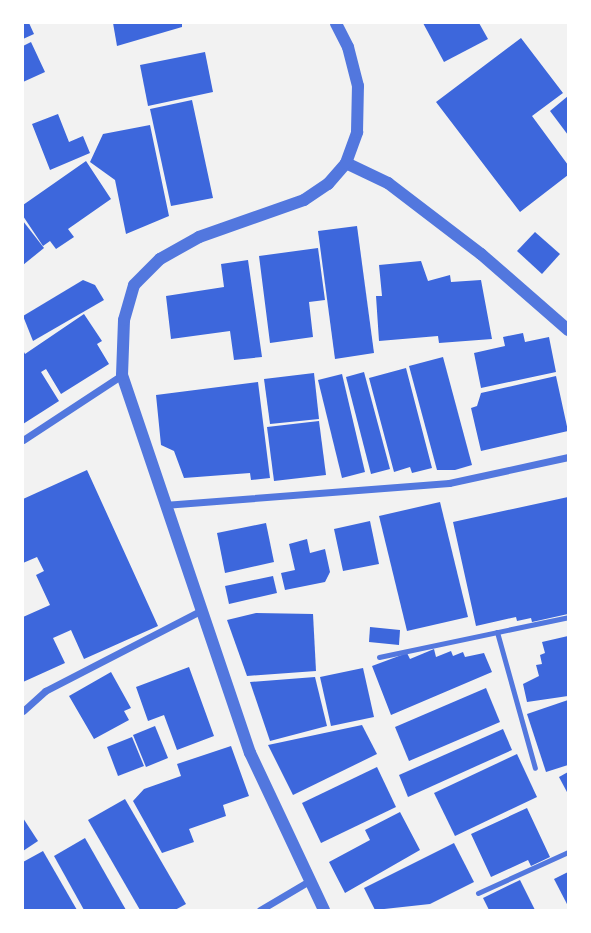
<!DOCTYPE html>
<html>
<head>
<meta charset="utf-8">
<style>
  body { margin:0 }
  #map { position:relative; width:591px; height:933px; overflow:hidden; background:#f2f2f2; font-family:Rubik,sans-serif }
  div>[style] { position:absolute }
  .building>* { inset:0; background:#3d67dc }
  .service>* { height:5px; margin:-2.5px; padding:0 2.5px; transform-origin:2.5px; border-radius:2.5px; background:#5277de }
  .minor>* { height:7px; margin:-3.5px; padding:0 3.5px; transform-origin:3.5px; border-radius:3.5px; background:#5277de }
  .tertiary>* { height:12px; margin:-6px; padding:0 6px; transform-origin:6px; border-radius:6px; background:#5277de }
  span { translate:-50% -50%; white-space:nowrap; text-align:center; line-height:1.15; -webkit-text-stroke:7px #fff; paint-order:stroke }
  .frame { position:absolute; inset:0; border:24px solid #fff; pointer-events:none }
</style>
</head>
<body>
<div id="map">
  <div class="building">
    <div style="clip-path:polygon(23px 23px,29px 23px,34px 34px,23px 39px)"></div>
    <div style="clip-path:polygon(113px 23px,182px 23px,182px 27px,117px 46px)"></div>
    <div style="clip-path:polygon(423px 23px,479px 23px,488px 39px,444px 62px)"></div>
    <div style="clip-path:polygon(521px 38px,563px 93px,532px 116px,568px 165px,568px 175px,520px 212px,436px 102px)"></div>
    <div style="clip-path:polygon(31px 42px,45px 72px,23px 82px,23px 46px)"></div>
    <div style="clip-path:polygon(205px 52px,213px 92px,148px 106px,140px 65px)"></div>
    <div style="clip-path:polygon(568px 96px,568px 135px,550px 111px)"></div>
    <div style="clip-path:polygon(192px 100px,213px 198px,171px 206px,150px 109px)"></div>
    <div style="clip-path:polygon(58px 114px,69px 142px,83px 136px,90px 153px,50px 170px,32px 124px)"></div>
    <div style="clip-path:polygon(150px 125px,169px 216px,126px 234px,115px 180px,90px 162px,103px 134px)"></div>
    <div style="clip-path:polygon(86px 161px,111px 199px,68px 229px,74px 237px,56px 249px,50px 241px,43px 246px,23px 216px,23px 205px)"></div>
    <div style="clip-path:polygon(23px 221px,44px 248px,23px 265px)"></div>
    <div style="clip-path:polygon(357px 226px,374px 353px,335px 359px,318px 231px)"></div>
    <div style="clip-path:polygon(535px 232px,560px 254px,542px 274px,517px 251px)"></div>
    <div style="clip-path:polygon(318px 248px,325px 300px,309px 302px,313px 337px,270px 343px,259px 256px)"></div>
    <div style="clip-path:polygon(248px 260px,262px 357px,234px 360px,230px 331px,171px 339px,166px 296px,224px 287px,221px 264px)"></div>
    <div style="clip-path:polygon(421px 261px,428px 281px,450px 275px,451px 282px,481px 280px,492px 339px,439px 343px,438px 336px,379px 341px,376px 296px,382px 296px,379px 265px)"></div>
    <div style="clip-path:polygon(83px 280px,95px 285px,104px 300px,33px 341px,23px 316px)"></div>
    <div style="clip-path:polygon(84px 314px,102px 341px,97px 344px,109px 364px,61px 394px,46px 369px,41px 372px,59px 401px,23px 424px,23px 350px,25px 354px)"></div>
    <div style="clip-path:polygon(523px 333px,525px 342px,549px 337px,556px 372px,481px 388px,474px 353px,505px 346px,503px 337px)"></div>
    <div style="clip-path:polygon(443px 357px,472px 465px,455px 470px,437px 470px,409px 366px)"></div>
    <div style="clip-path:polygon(406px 368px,432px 468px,412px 473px,410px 467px,394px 472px,369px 378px)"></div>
    <div style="clip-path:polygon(364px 372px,390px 469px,371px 474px,346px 377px)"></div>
    <div style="clip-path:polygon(314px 373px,319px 419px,270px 424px,264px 379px)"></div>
    <div style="clip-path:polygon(342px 374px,365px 472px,342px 478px,318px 380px)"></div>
    <div style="clip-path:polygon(556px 376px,568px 431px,481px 451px,471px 408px,477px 406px,481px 393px)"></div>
    <div style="clip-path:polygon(258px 382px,270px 478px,251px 480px,250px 473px,184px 478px,174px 451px,161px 445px,156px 395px)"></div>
    <div style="clip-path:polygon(319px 421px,326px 475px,274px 481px,267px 427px)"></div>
    <div style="clip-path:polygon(87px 470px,158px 626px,84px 659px,71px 630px,53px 638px,65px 663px,23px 682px,23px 617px,50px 605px,36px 575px,44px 571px,37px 557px,23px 563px,23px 499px)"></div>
    <div style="clip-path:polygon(568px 497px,568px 614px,532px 622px,531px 618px,517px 621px,516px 617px,476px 626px,453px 522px)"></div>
    <div style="clip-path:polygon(440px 502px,468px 617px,407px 631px,379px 516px)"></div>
    <div style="clip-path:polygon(370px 521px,379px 564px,343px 571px,334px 529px)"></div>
    <div style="clip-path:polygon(266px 523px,274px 562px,225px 573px,217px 533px)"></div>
    <div style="clip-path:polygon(307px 539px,310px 553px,325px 549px,330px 572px,325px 582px,285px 590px,281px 573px,295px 570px,289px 544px)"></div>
    <div style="clip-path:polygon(273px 576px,277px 593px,229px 604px,225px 586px)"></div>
    <div style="clip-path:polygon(256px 613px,313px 614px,316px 671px,247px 676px,227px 620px)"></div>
    <div style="clip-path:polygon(370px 627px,400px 630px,399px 645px,369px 642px)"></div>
    <div style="clip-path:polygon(568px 636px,568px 696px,527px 702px,523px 684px,539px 676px,536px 665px,542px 664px,540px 655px,545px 653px,542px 642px)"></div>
    <div style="clip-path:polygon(434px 649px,436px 657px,451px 651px,453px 656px,463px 652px,465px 657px,484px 653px,492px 672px,391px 715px,372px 666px,407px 653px,410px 659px)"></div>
    <div style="clip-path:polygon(189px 667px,214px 736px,177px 750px,164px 715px,148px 721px,136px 687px)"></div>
    <div style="clip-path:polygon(363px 668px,374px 717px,331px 726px,320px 677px)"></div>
    <div style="clip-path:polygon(111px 672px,131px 708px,124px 711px,129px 720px,94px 739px,69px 696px)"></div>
    <div style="clip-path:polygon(315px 677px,327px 726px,270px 741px,250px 682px)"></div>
    <div style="clip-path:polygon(486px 688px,500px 722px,409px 761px,395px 727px)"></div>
    <div style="clip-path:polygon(568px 700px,568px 765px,546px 772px,527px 714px)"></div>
    <div style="clip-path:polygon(362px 725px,377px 754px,293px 795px,268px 745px)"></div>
    <div style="clip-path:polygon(155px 726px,168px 758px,146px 767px,133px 735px)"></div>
    <div style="clip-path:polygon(503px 729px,512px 750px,408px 797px,399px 775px)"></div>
    <div style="clip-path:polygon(132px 737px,144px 766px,118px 776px,107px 747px)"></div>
    <div style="clip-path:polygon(231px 746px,249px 796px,223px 805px,226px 816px,189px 829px,194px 842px,162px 853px,133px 801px,144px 789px,181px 776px,177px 764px)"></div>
    <div style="clip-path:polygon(517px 754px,537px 797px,455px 836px,434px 793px)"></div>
    <div style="clip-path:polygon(377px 767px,396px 807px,321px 843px,302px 803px)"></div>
    <div style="clip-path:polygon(568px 772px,568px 794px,559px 777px)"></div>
    <div style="clip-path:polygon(125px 799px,186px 904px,175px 910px,140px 910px,88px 820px)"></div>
    <div style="clip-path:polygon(527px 808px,550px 857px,531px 866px,528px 860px,491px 877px,471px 834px)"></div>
    <div style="clip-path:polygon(400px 812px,420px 850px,345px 893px,329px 862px,370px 840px,365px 830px)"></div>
    <div style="clip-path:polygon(23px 818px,38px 841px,23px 851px)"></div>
    <div style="clip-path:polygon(85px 838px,126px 910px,84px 910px,54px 856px)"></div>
    <div style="clip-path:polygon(454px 843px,474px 882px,430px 904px,375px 910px,364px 888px)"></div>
    <div style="clip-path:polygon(43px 851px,77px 910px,23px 910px,23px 862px)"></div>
    <div style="clip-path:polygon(568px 872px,568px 906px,554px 879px)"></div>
    <div style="clip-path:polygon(520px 880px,535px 910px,489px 910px,483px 898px)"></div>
  </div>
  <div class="service">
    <div style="left:497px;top:632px;width:141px;rotate:74.4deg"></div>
    <div style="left:379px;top:657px;width:193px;rotate:-11.9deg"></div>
    <div style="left:478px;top:893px;width:99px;rotate:-24.5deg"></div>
  </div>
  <div class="minor">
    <div style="left:23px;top:440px;width:118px;rotate:-33.3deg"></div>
    <div style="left:164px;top:505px;width:286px;rotate:-4.4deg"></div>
    <div style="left:449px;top:483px;width:122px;rotate:-12.3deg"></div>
    <div style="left:23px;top:711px;width:30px;rotate:-42deg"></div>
    <div style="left:45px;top:691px;width:177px;rotate:-27.3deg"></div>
    <div style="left:260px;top:910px;width:57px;rotate:-30.6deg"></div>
  </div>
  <div class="tertiary">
    <div style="left:346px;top:163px;width:47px;rotate:25.5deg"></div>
    <div style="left:388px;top:183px;width:117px;rotate:37.4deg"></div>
    <div style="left:481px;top:254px;width:116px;rotate:41.1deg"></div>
    <div style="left:324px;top:910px;width:174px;rotate:-115.2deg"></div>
    <div style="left:250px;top:753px;width:399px;rotate:-108.7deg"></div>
    <div style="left:122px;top:375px;width:55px;rotate:-87.9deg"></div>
    <div style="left:124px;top:320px;width:36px;rotate:-74deg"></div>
    <div style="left:134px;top:285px;width:37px;rotate:-45deg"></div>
    <div style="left:160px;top:259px;width:45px;rotate:-29.4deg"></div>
    <div style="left:199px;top:237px;width:111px;rotate:-19.4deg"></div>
    <div style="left:304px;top:200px;width:29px;rotate:-34deg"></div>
    <div style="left:328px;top:184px;width:28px;rotate:-49deg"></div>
    <div style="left:346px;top:163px;width:33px;rotate:-70deg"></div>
    <div style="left:357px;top:132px;width:46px;rotate:-88.8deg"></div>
    <div style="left:358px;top:86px;width:40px;rotate:-104.4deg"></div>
    <div style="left:348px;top:47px;width:27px;rotate:-117deg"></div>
  </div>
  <div class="frame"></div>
</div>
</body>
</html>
